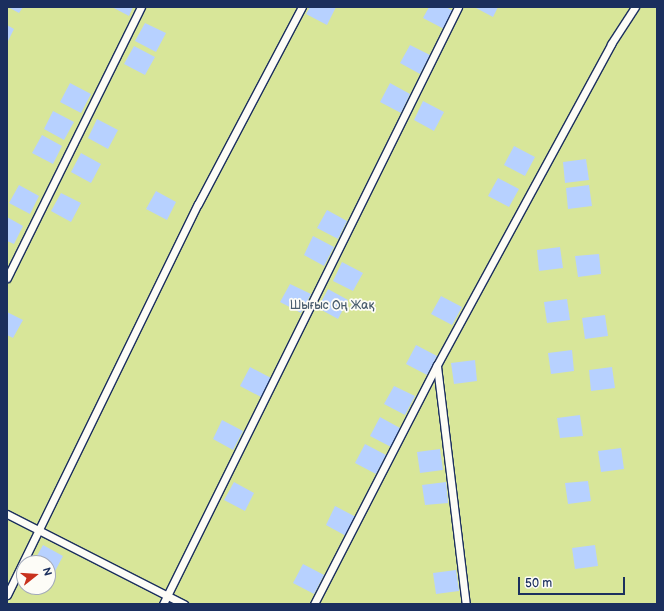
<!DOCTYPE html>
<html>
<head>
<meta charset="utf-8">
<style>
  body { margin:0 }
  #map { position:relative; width:664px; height:611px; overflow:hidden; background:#e8eff9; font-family:"Balsamiq Sans",sans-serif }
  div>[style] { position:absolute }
  .green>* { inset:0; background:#d8e699 }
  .building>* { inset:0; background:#b7d1ff }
  .roads { filter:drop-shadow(1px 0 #1b2f5e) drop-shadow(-1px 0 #1b2f5e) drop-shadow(0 1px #1b2f5e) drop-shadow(0 -1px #1b2f5e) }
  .lane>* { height:7px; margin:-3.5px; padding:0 3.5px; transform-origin:3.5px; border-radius:3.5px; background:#fdfcf7 }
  span { translate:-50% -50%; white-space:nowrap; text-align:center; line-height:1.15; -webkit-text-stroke:3.5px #fdfcf7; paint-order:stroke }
  .park-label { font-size:12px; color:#4a5d6d }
  .frame { position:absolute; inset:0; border:8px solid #1b2f5e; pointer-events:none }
  .north { position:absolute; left:16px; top:555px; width:40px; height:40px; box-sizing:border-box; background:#fdfcf7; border:1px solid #a3aaba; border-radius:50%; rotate:73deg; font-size:11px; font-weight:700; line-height:16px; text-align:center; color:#1b2f5e }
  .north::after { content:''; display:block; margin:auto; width:14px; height:18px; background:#c8321e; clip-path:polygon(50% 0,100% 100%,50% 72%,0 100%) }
  .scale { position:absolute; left:518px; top:577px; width:107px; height:18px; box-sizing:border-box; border:2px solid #1b2f5e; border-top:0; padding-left:5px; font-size:12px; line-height:14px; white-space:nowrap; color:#1b2f5e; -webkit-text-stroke:3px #fdfcf7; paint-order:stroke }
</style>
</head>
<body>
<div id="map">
  <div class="green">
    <div style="clip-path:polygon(evenodd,7px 7px,657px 7px,657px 604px,7px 604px,7px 7px,24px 563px,48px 563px,48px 587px,24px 587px,24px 563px)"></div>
  </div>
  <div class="building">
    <div style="clip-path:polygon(8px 7px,23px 7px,19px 13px)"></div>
    <div style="clip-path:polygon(112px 7px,133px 7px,129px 16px)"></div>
    <div style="clip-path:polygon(310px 7px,336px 7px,327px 25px,306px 14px)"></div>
    <div style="clip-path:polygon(429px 7px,446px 7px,453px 11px,444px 29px,423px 18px)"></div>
    <div style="clip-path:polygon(474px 7px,498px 7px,493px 17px)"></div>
    <div style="clip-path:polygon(145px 23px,166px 33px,156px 52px,135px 41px)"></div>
    <div style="clip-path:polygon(7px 25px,14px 29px,7px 43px)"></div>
    <div style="clip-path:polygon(410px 45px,430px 55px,420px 74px,400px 63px)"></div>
    <div style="clip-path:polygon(134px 46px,155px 57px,145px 75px,124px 64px)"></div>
    <div style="clip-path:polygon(70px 83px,91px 94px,81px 113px,60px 102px)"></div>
    <div style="clip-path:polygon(390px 83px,410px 94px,401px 113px,380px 102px)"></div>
    <div style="clip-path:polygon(423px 101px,444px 112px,434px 131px,414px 120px)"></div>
    <div style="clip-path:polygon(53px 111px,74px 122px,64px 140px,44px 129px)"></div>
    <div style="clip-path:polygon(97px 119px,118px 130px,108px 149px,88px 138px)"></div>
    <div style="clip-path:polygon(42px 135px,62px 146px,53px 164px,32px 153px)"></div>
    <div style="clip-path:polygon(514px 146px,535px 157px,525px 176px,504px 165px)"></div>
    <div style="clip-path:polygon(81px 153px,101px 164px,91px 183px,71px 172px)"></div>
    <div style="clip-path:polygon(586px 159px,589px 180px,565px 183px,563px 162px)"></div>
    <div style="clip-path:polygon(498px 178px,519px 189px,509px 207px,488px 196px)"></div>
    <div style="clip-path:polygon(19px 185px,39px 196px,30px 214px,9px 203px)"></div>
    <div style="clip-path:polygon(589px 185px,592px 206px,568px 209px,566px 188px)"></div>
    <div style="clip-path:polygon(156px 191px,176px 202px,167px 220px,146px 209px)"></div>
    <div style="clip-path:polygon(61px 193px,81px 203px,71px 222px,51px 211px)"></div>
    <div style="clip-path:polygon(327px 210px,347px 221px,338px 239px,317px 228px)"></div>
    <div style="clip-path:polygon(7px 217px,23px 226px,14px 244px,7px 241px)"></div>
    <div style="clip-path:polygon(313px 236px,334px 247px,324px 266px,304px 255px)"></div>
    <div style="clip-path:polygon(560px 247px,563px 268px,539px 271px,537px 250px)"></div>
    <div style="clip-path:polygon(599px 254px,601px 274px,578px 277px,575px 256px)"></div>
    <div style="clip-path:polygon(342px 262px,363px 273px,353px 291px,333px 281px)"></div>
    <div style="clip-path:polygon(290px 284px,311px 294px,301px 313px,280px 302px)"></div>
    <div style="clip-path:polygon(328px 289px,348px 300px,338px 319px,318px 308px)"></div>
    <div style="clip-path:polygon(441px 296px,462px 307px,452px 325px,431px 314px)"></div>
    <div style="clip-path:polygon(567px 299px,570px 320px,547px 323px,544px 302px)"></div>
    <div style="clip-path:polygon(7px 312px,23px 320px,13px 338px,7px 335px)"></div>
    <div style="clip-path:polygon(605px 315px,608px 336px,585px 339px,582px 318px)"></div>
    <div style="clip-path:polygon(416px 345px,437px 356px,427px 375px,406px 364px)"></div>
    <div style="clip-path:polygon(572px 350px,574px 371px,551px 374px,548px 353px)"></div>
    <div style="clip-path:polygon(475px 360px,477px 381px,454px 384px,451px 363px)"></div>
    <div style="clip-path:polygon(250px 367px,271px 378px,261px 397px,240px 386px)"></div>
    <div style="clip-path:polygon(612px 367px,615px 388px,591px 391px,589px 370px)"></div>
    <div style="clip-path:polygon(394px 386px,415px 396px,405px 415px,384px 404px)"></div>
    <div style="clip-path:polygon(580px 415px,583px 436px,560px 438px,557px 418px)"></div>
    <div style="clip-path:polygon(380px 417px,400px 428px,391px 447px,370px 436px)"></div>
    <div style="clip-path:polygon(222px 420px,243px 431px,233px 450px,213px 439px)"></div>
    <div style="clip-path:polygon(365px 444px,386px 455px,376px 474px,355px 463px)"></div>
    <div style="clip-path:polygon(621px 448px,624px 469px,601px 472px,598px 451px)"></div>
    <div style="clip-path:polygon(440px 449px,443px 470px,420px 473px,417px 452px)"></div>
    <div style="clip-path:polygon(588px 481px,591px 501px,568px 504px,565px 483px)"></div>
    <div style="clip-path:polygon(234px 482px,254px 493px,245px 511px,224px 500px)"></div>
    <div style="clip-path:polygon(446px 482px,448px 503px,425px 505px,422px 485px)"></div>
    <div style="clip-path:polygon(335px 506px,356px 517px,346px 536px,326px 525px)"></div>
    <div style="clip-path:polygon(43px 545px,63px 556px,53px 575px,48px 572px,48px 563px,33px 563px)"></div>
    <div style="clip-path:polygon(595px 545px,598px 566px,575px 569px,572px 548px)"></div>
    <div style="clip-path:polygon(303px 564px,324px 575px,314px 594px,293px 583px)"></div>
    <div style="clip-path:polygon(456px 570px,459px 591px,436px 594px,433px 573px)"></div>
  </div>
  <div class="roads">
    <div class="lane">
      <div style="left:7px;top:278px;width:302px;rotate:-63.7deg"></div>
      <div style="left:437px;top:366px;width:240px;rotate:83.1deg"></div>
      <div style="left:7px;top:514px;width:199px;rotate:27deg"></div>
      <div style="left:7px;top:595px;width:435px;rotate:-64deg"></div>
      <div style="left:198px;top:204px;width:223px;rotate:-62.2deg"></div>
      <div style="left:163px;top:604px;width:666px;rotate:-63.7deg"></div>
      <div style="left:314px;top:604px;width:269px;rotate:-62.8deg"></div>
      <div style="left:437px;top:365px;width:365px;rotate:-61.5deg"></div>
      <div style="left:611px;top:44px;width:44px;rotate:-57deg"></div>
    </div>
  </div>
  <div class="park-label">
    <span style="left:332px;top:306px">Шығыс Оң Жақ</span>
  </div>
  <div class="frame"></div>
  <div class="north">N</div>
  <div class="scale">50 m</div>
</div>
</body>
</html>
